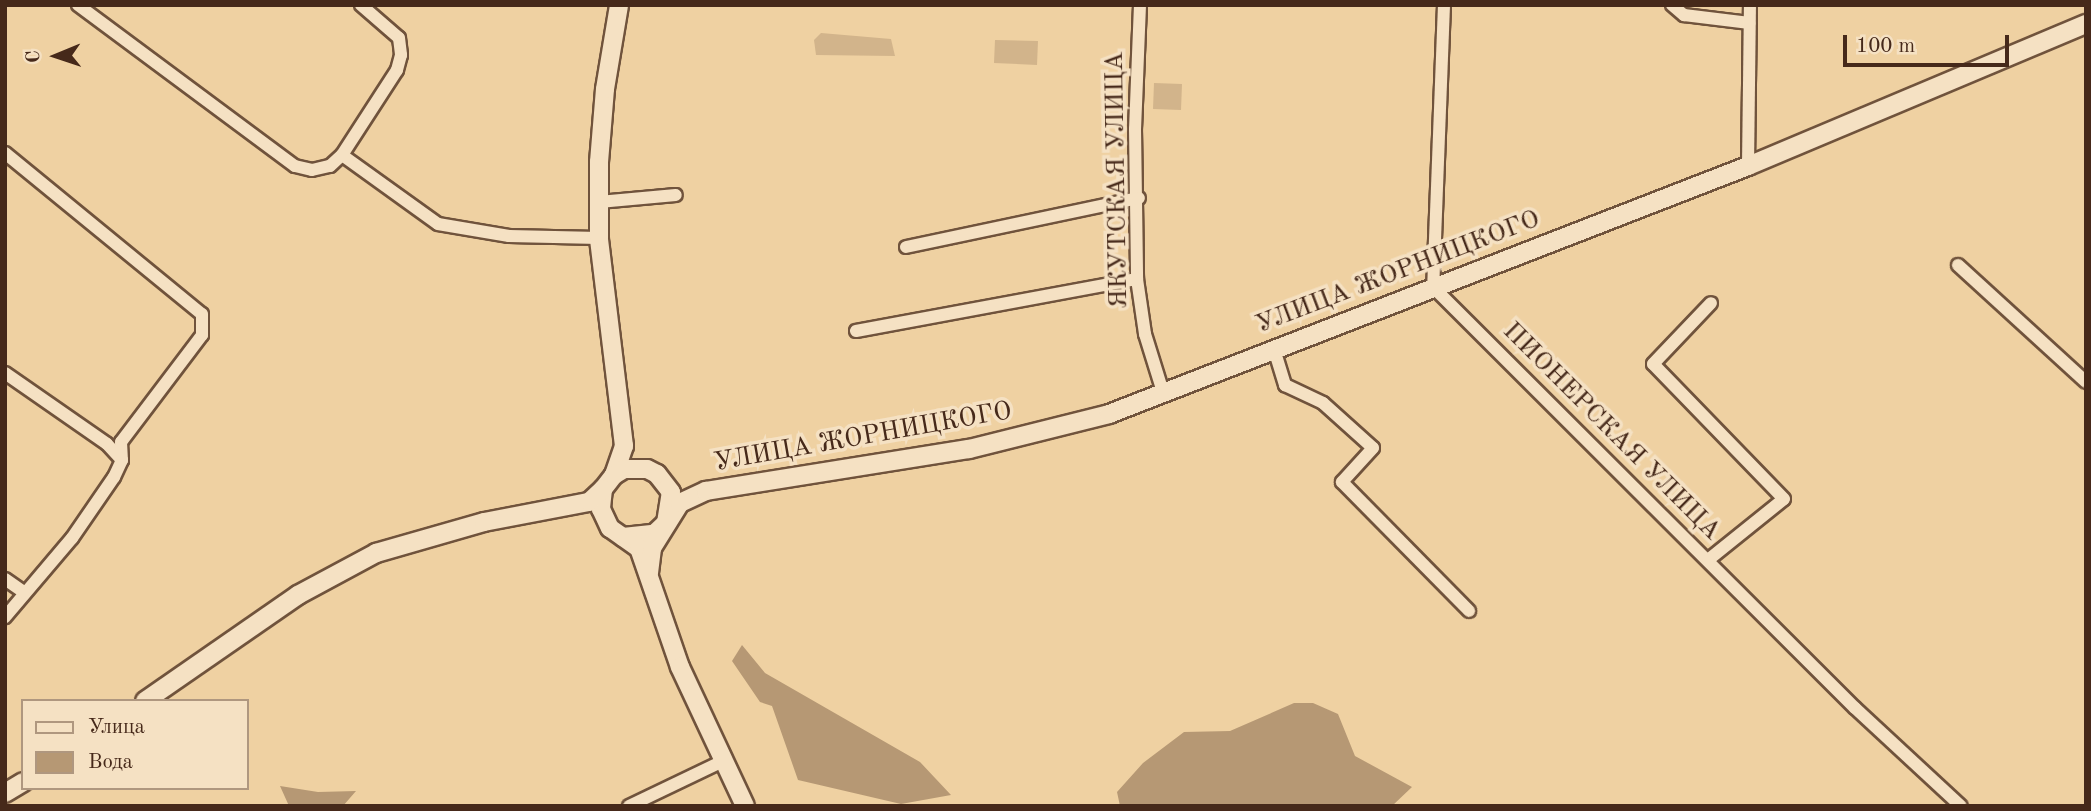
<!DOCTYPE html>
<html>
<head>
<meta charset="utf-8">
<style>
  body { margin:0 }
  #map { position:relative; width:2091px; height:811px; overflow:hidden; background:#efd1a2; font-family:"Old Standard TT",serif }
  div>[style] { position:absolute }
  .green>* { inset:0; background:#d2b48b }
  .water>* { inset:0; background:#b69874 }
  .roads { filter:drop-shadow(2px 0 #70533c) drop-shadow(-2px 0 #70533c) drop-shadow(0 2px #70533c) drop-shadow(0 -2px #70533c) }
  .minor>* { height:12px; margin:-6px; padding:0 6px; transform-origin:6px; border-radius:6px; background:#f5e1c3 }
  .secondary>* { height:18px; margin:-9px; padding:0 9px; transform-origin:9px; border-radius:9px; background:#f5e1c3 }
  span { translate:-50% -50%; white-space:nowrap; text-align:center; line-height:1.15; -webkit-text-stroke:7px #f5e1c3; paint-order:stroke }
  .street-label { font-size:26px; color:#46291a }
  .frame { position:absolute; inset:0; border:7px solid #46291a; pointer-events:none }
  .legend { position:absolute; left:21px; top:699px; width:228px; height:91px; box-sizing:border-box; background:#f5e1c3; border:2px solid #af977f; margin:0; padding:9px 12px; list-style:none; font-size:21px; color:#46291a }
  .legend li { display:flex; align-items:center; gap:14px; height:35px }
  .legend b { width:35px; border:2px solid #af977f }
  .north { position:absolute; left:21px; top:21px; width:70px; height:70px; -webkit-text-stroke:5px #f5e1c3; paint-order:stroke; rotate:268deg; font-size:19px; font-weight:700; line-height:28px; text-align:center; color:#46291a }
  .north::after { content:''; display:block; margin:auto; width:24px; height:32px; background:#46291a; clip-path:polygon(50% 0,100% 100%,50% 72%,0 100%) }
  .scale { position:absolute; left:1843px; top:35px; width:166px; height:32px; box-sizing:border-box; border:4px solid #46291a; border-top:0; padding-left:9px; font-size:21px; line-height:24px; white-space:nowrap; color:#46291a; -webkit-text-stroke:5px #f5e1c3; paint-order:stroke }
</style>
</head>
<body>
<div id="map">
  <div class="green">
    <div style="clip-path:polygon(821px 33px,891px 39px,895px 56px,816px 55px,814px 40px)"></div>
    <div style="clip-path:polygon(995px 40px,1038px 41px,1037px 65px,994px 63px)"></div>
    <div style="clip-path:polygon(1154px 83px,1182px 84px,1181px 110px,1153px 109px)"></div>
  </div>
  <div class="water">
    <div style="clip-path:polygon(742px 645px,765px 673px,920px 762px,951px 795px,901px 804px,798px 780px,772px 706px,760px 702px,732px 661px)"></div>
    <div style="clip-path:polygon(1294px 703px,1313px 703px,1338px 714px,1355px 756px,1412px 787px,1392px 806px,1120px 806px,1117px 792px,1143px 763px,1184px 732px,1230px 731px)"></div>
    <div style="clip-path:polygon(280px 786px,318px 792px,356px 791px,343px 806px,289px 806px)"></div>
  </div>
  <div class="roads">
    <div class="minor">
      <div style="left:78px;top:5px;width:270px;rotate:36.6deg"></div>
      <div style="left:295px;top:166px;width:17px;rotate:13deg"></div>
      <div style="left:312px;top:170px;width:18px;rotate:-13deg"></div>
      <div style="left:330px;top:166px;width:16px;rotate:-43deg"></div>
      <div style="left:361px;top:5px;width:50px;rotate:41deg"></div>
      <div style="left:399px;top:38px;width:17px;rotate:83deg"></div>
      <div style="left:401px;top:55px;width:16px;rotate:105deg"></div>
      <div style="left:397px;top:70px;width:101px;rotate:122.9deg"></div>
      <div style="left:342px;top:155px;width:118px;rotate:35.7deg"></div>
      <div style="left:438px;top:224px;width:72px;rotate:9.6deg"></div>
      <div style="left:509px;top:236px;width:90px;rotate:1.3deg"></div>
      <div style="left:1140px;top:5px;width:124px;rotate:92.3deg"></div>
      <div style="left:1135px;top:129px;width:150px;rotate:89.2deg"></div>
      <div style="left:1137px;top:279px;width:56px;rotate:81.7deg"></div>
      <div style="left:1145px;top:334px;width:61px;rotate:72.8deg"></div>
      <div style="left:1444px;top:5px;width:282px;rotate:92.2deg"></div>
      <div style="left:1433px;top:287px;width:596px;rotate:44.93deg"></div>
      <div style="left:1855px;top:708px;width:144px;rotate:42.8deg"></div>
      <div style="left:1672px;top:5px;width:16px;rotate:40deg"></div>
      <div style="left:1684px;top:15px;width:66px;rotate:6.9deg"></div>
      <div style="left:5px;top:153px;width:254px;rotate:39.3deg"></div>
      <div style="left:202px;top:314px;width:21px;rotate:90deg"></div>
      <div style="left:202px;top:335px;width:134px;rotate:127.1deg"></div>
      <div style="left:121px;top:442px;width:18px;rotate:87deg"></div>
      <div style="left:122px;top:460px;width:19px;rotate:115deg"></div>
      <div style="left:114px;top:477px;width:74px;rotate:124.5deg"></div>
      <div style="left:72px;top:538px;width:104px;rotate:130.3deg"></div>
      <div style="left:1748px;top:166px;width:161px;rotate:-89.3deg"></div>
      <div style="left:599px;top:202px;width:77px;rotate:-5.2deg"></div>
      <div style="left:906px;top:247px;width:238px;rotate:-11.9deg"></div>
      <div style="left:1958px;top:265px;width:173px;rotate:42.4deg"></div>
      <div style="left:856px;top:331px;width:286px;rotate:-10.5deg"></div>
      <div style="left:1274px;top:349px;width:38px;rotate:73deg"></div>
      <div style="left:1285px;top:385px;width:42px;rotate:25.3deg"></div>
      <div style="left:1323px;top:403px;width:67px;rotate:42deg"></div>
      <div style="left:1373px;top:448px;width:46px;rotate:132.4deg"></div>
      <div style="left:1342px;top:482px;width:181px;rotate:45.4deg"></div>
      <div style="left:5px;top:373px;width:124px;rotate:34.8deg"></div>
      <div style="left:107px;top:444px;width:22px;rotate:47deg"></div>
      <div style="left:1708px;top:560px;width:97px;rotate:-38.8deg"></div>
      <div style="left:1784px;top:499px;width:188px;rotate:-134.1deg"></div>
      <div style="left:1653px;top:364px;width:84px;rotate:-46.4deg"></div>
      <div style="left:5px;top:579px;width:24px;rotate:35deg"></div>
      <div style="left:629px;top:806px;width:102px;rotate:-25.6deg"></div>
    </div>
    <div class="secondary">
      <div style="left:614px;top:475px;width:31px;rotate:-71deg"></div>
      <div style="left:624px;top:446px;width:209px;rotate:-96.9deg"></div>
      <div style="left:599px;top:238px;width:76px;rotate:-90deg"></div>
      <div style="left:599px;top:162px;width:73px;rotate:-85.3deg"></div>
      <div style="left:605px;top:89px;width:85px;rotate:-80.5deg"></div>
      <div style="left:623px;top:537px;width:31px;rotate:-6deg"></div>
      <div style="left:654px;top:534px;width:16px;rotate:-43deg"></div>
      <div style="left:666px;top:523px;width:31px;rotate:-81deg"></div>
      <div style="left:671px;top:492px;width:23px;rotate:-128deg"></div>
      <div style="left:657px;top:474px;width:11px;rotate:-153deg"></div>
      <div style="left:647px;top:469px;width:23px;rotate:180deg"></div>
      <div style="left:624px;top:469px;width:12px;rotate:149deg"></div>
      <div style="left:614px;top:475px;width:18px;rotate:128deg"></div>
      <div style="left:603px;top:489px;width:20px;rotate:96deg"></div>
      <div style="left:601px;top:509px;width:21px;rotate:65deg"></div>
      <div style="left:610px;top:528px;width:35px;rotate:35deg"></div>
      <div style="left:639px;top:548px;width:126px;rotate:71deg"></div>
      <div style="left:680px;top:667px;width:153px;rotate:64.9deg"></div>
      <div style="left:649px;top:573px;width:25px;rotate:-83deg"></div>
      <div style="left:652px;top:548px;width:53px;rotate:-58.1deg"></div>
      <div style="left:680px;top:503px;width:29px;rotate:-25deg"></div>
      <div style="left:706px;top:491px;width:266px;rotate:-9.1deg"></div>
      <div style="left:969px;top:449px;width:144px;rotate:-14deg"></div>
      <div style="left:1109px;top:414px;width:685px;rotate:-21.21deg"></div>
      <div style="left:1748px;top:166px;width:367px;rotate:-22.8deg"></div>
      <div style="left:145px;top:701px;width:186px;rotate:-34.7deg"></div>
      <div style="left:298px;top:595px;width:89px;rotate:-28.3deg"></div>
      <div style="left:376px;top:553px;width:112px;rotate:-16deg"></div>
      <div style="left:484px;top:522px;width:107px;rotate:-10.8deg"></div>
      <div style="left:589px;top:502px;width:19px;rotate:-43deg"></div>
      <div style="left:5px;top:793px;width:21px;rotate:-31deg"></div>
    </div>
  </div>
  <div class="street-label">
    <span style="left:1118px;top:180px;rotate:-91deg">ЯКУТСКАЯ УЛИЦА</span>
    <span style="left:1398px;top:273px;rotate:-21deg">УЛИЦА ЖОРНИЦКОГО</span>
    <span style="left:1611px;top:432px;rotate:45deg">ПИОНЕРСКАЯ УЛИЦА</span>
    <span style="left:863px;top:438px;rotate:-10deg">УЛИЦА ЖОРНИЦКОГО</span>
  </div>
  <div class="frame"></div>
  <ul class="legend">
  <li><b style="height:9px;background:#f5e1c3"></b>Улица</li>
  <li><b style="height:19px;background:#b69874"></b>Вода</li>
  </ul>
  <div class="north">С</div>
  <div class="scale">100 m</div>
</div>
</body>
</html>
